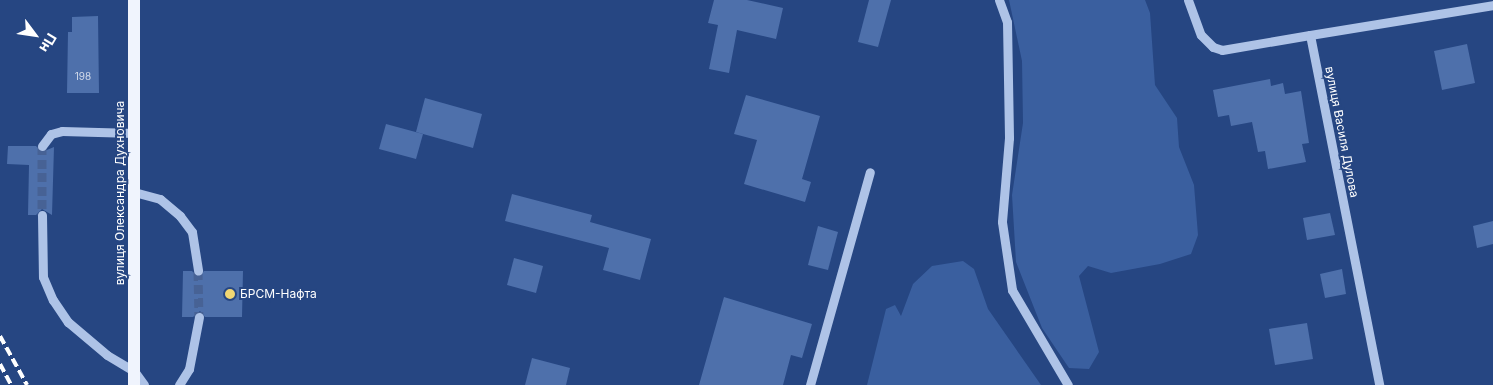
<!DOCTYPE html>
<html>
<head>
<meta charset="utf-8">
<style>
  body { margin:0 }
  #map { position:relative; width:1493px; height:385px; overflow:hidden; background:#264682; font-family:Inter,sans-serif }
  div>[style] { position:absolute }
  .green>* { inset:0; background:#3a5f9f }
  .building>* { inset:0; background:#4e70ab }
  .minor-tunnel>* { height:9px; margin-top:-4.5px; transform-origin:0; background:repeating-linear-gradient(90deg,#476295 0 9px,transparent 0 13.5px) }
  .minor>* { height:9px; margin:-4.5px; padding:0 4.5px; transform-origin:4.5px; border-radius:4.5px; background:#aec3e7 }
  .major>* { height:12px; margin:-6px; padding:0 6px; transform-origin:6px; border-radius:6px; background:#f0f4fd }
  .rail>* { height:4px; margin-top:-2px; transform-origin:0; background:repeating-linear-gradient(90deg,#fff 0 9px,transparent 0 13px) }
  .dots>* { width:14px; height:14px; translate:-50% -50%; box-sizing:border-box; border:2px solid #264682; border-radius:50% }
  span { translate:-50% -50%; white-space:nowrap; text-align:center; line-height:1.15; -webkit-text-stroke:4px #264682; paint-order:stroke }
  .number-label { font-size:10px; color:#d3dbea }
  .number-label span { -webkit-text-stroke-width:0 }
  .street-label { font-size:12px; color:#fff }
  .poi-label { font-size:12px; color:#fff }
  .left { translate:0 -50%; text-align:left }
  .north { position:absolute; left:10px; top:10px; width:50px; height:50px; -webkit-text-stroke:4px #264682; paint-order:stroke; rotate:121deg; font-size:14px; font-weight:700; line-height:20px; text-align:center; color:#fff }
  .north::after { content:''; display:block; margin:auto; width:18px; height:22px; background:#fff; clip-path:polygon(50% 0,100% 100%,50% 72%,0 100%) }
</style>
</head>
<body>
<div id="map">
  <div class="green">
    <div style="clip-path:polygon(1145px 0,1150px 13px,1155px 85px,1177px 118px,1179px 147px,1194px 185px,1198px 235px,1191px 254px,1160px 264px,1111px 273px,1088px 266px,1079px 276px,1099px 352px,1089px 369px,1069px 368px,1042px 328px,1016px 262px,1012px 195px,1023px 123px,1022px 61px,1009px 0)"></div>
    <div style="clip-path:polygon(963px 261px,974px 269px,988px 309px,1041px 385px,867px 385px,886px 309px,895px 305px,901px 316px,913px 284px,932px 266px)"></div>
  </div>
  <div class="building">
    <div style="clip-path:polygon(714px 0,747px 0,783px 8px,776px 39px,737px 30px,729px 73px,709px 69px,718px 25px,708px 23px)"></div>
    <div style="clip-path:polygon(869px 0,891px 0,878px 47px,858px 42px)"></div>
    <div style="clip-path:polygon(98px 16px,99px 93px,67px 93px,68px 32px,72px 32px,72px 17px)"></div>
    <div style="clip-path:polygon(1467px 44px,1475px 83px,1442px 90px,1434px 51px)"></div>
    <div style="clip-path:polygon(1270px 79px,1271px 86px,1283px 83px,1285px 94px,1301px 91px,1309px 143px,1302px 144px,1306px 162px,1268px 169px,1265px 151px,1258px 152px,1252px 122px,1231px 126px,1229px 115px,1218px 117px,1213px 90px)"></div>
    <div style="clip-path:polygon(746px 95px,820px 116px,802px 179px,811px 182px,805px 202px,744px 184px,757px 140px,734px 134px)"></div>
    <div style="clip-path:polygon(425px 98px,482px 114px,473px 148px,416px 132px)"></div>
    <div style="clip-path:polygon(386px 124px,423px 134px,416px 159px,379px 149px)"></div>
    <div style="clip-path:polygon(8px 146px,36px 146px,42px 152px,54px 147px,52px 215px,42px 209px,36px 215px,28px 215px,29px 165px,7px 164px)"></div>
    <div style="clip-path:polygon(512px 194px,592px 215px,590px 222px,651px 239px,640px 280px,603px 270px,609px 248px,505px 221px)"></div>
    <div style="clip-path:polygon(1330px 213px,1335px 235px,1307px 240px,1303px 218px)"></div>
    <div style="clip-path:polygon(1493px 221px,1493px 244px,1477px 248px,1473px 226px)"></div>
    <div style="clip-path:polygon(818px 226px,838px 232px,828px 270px,808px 265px)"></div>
    <div style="clip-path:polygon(514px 258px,543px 266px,536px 293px,507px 285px)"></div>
    <div style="clip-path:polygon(1342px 269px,1346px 294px,1325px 298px,1320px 274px)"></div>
    <div style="clip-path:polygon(183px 271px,192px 271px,198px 277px,204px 271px,243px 271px,242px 317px,205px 317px,200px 311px,193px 317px,182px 317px)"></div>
    <div style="clip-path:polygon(724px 297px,812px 324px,802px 358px,791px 355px,783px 385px,699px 385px)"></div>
    <div style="clip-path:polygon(1307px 323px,1313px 359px,1275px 365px,1269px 329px)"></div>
    <div style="clip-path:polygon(532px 358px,570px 368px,566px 385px,525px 385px)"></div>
  </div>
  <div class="minor-tunnel">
    <div style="left:42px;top:146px;width:69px;rotate:90deg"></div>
    <div style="left:198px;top:271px;width:46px;rotate:88.8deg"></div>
  </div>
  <div class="minor">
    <div style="left:999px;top:0;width:23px;rotate:70deg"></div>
    <div style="left:1007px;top:22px;width:116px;rotate:89deg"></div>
    <div style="left:1009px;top:138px;width:84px;rotate:94.8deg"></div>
    <div style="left:1002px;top:222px;width:69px;rotate:81.6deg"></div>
    <div style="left:1012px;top:290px;width:110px;rotate:59.5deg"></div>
    <div style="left:1188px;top:0;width:37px;rotate:70deg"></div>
    <div style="left:1201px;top:35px;width:17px;rotate:45deg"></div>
    <div style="left:1213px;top:47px;width:9px;rotate:18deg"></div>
    <div style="left:1222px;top:50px;width:89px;rotate:-9.7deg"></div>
    <div style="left:1310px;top:35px;width:357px;rotate:78.8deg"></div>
    <div style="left:1310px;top:35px;width:185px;rotate:-9.3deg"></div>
    <div style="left:42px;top:146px;width:15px;rotate:-53deg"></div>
    <div style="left:51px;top:134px;width:11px;rotate:-15deg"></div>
    <div style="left:62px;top:131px;width:72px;rotate:1.6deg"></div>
    <div style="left:134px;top:192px;width:27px;rotate:15deg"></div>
    <div style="left:160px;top:199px;width:26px;rotate:40deg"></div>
    <div style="left:180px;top:216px;width:20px;rotate:53deg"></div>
    <div style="left:192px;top:232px;width:39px;rotate:81deg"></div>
    <div style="left:42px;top:215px;width:62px;rotate:89.1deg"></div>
    <div style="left:43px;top:277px;width:25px;rotate:67deg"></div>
    <div style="left:53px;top:300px;width:27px;rotate:56deg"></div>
    <div style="left:68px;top:322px;width:51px;rotate:40.2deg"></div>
    <div style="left:107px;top:355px;width:31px;rotate:31deg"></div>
    <div style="left:134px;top:371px;width:17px;rotate:54deg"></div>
    <div style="left:179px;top:385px;width:19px;rotate:-58deg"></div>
    <div style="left:189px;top:369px;width:53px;rotate:-79.1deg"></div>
    <div style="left:810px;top:385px;width:221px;rotate:-74.3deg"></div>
  </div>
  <div class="major">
    <div style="left:134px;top:0;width:385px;rotate:90deg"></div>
  </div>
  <div class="rail">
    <div style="left:0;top:336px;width:56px;rotate:61.1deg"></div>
    <div style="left:0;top:364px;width:24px;rotate:62deg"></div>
  </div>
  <div class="dots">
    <div style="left:230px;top:294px;background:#f0d673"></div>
  </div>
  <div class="number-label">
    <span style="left:83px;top:77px">198</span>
  </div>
  <div class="street-label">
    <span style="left:1342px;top:132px;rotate:79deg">вулиця Василя Дулова</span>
    <span style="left:120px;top:193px;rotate:-90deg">вулиця Олександра Духновича</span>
  </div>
  <div class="poi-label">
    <span class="left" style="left:240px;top:294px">БРСМ-Нафта</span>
  </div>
  <div class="north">Пн</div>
</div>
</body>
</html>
